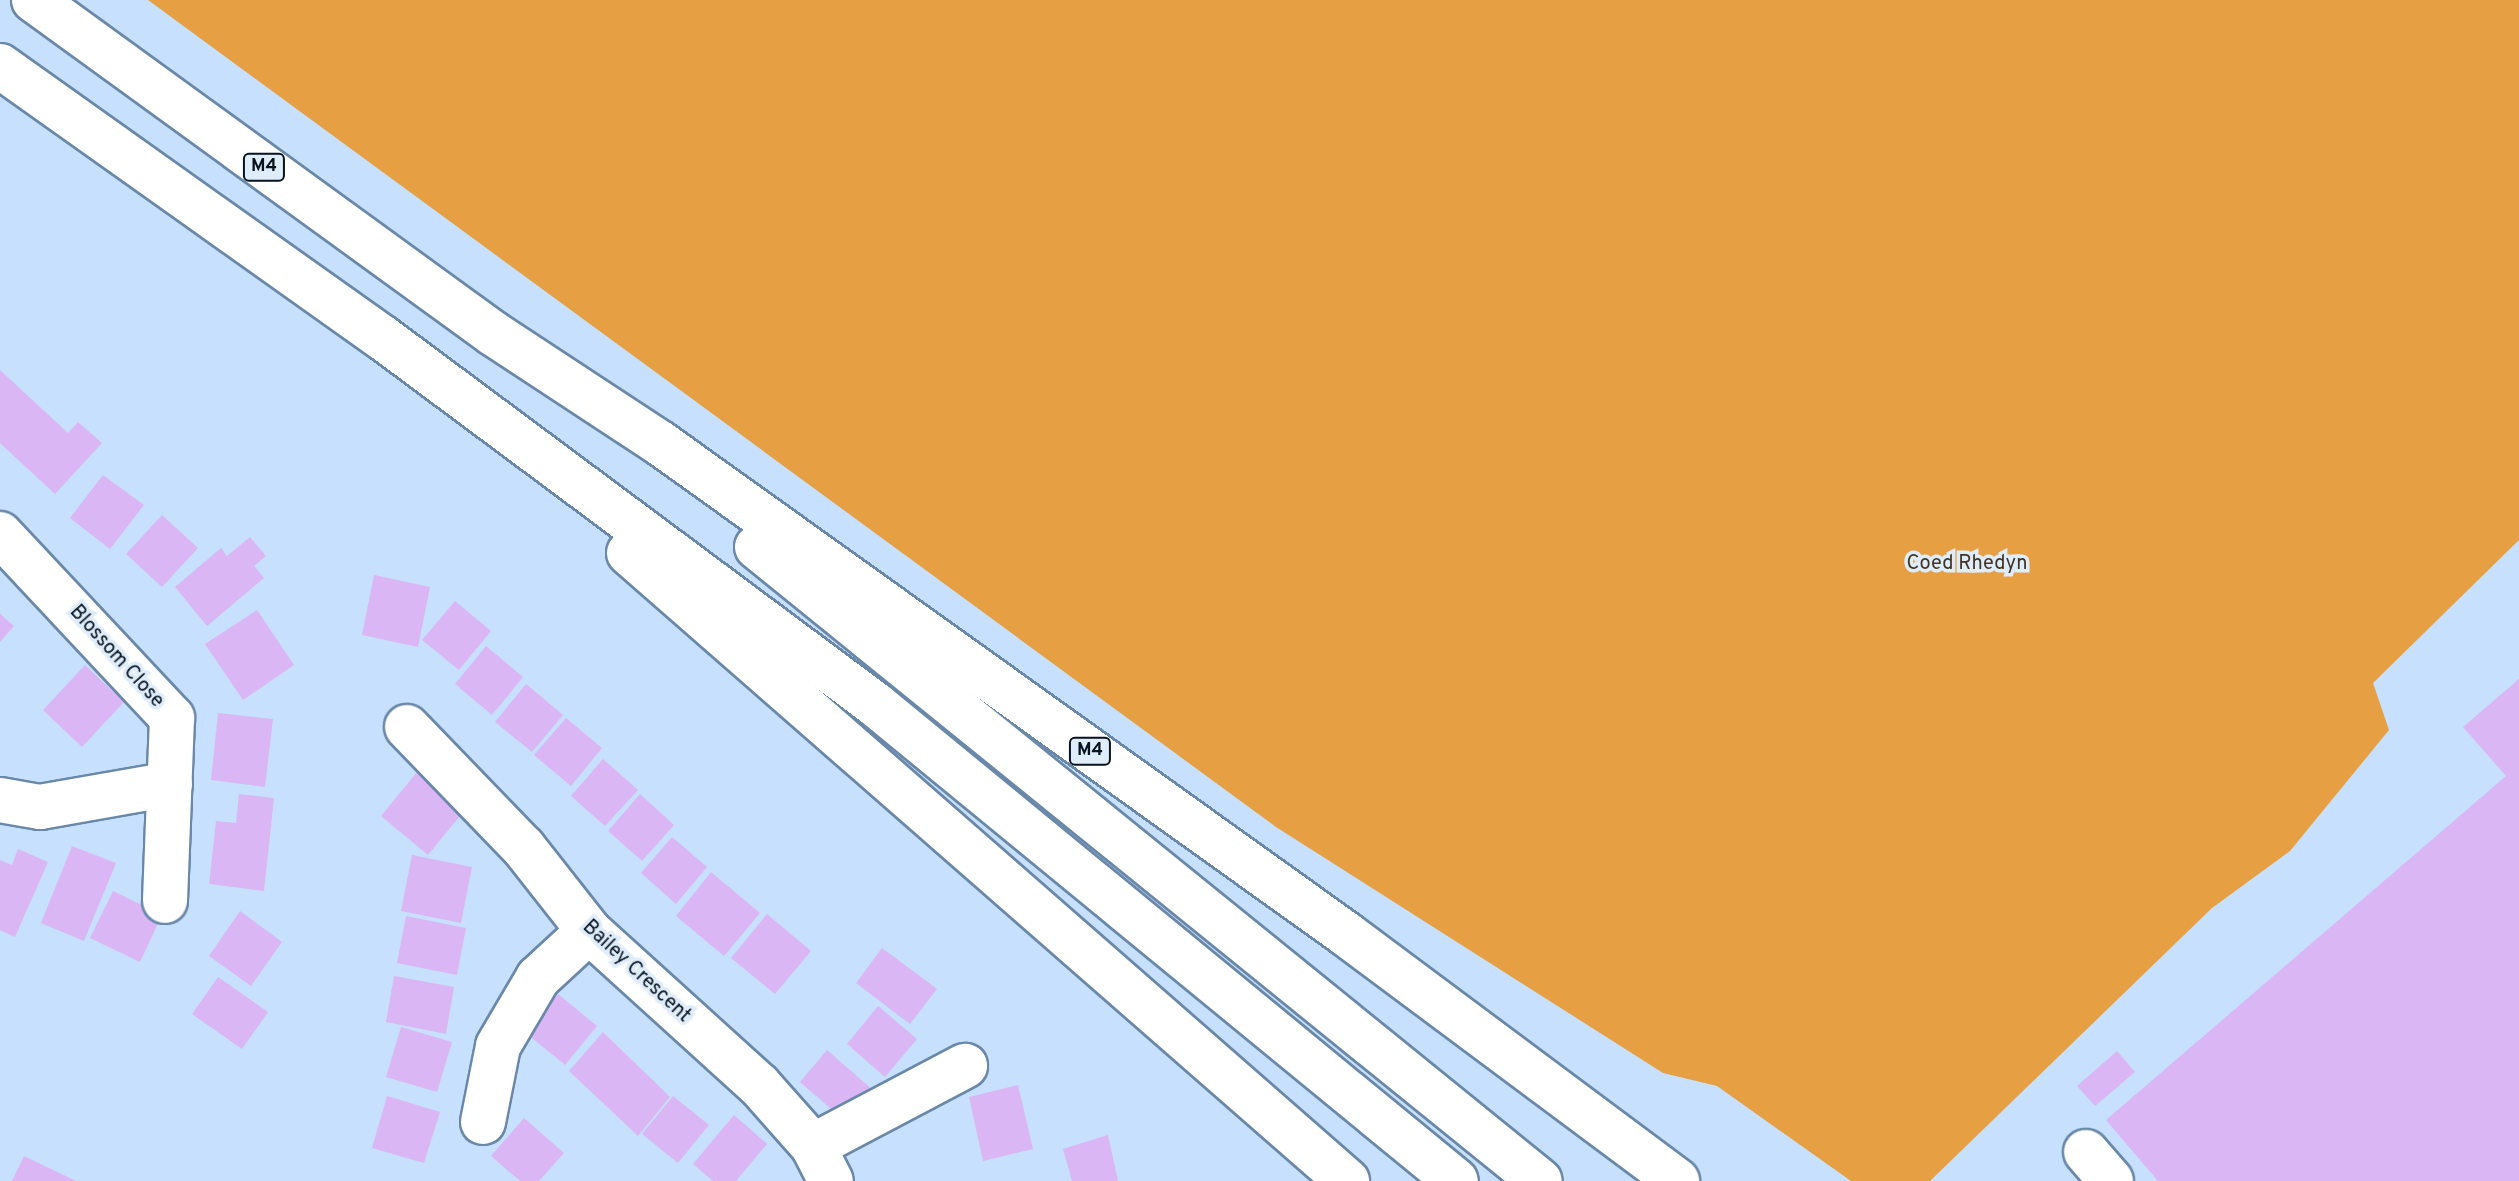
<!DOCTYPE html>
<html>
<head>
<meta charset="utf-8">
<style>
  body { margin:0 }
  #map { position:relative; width:2519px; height:1181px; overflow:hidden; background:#c6e0fd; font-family:Overpass,sans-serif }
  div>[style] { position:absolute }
  .green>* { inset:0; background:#e6a043 }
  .building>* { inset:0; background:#dbb6f5 }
  .roads { filter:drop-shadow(2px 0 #6a88a9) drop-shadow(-2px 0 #6a88a9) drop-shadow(0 2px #6a88a9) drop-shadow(0 -2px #6a88a9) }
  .minor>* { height:44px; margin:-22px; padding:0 22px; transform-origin:22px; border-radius:22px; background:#fff }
  .highway>* { height:44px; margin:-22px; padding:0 22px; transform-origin:22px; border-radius:22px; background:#fff }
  span { translate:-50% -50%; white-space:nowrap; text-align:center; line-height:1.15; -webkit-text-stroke:7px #dfecfa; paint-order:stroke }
  .shield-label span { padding:2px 6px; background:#dfecfa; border:2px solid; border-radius:6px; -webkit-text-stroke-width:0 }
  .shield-label { font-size:18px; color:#07131f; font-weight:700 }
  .park-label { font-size:20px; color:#433320 }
  .street-label { font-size:20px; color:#07131f }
</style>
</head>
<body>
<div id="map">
  <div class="green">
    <div style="clip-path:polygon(148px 0,2519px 0,2519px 540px,2373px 683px,2389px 730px,2290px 851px,2212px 908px,1930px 1181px,1851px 1181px,1717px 1086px,1663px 1073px,1276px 827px)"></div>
  </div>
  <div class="building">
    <div style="clip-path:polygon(0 370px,68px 433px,78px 422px,102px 443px,55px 494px,0 443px)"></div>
    <div style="clip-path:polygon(103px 475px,144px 505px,110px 549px,70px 518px)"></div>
    <div style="clip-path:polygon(162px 515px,198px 548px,162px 587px,126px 554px)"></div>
    <div style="clip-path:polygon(250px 537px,266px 556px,254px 566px,264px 578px,207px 626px,175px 587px,221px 548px,227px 556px)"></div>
    <div style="clip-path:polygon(374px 575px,430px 587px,418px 647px,362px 635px)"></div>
    <div style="clip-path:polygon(455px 601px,491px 631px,459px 670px,422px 640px)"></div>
    <div style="clip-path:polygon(257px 610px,294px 665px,243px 700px,205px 644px)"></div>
    <div style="clip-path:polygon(0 614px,14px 626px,0 642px)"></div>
    <div style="clip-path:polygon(486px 646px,523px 677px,492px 715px,455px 684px)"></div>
    <div style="clip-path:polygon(85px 665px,124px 702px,82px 747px,43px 710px)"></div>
    <div style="clip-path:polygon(2519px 679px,2519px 1181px,2158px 1181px,2106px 1120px,2506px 776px,2463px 727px)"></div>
    <div style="clip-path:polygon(526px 684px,563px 715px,532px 752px,495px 722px)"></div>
    <div style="clip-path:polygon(218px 713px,273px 719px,265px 787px,211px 780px)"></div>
    <div style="clip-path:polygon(566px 718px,602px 748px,571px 786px,534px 755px)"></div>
    <div style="clip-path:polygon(603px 759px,638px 790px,605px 826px,571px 796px)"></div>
    <div style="clip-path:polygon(417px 772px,464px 811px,428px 855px,381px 816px)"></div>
    <div style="clip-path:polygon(239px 794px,274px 798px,264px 891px,209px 884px,216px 821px,236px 823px)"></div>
    <div style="clip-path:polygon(640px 794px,674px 825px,642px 861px,608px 831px)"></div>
    <div style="clip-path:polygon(672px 837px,707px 867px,676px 904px,641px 873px)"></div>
    <div style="clip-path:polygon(72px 846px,116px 863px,84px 941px,41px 923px)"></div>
    <div style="clip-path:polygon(18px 849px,48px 862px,15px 937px,0 930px,0 860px,12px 865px)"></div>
    <div style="clip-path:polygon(412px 855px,472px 867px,461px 923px,401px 911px)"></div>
    <div style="clip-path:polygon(711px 872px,760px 913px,724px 956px,676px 916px)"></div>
    <div style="clip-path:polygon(113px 891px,162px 915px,140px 962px,90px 938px)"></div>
    <div style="clip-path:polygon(240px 911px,282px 942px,251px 986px,209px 956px)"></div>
    <div style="clip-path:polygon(767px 914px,811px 951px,775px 994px,731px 958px)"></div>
    <div style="clip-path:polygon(406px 916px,466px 928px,457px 975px,397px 963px)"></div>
    <div style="clip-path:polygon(882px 948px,937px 989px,910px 1024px,856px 983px)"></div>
    <div style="clip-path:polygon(394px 976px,454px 987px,446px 1034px,386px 1022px)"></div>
    <div style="clip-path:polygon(218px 977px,268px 1012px,242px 1049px,192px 1014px)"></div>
    <div style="clip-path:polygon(558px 994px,597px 1026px,565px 1065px,526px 1033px)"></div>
    <div style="clip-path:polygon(878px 1006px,917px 1039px,885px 1077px,847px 1044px)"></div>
    <div style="clip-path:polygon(401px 1027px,452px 1042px,437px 1092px,386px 1077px)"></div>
    <div style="clip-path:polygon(603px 1032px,670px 1097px,638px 1136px,569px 1071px)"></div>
    <div style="clip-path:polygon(827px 1050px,874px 1091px,846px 1122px,800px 1082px)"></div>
    <div style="clip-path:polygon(2117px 1051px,2135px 1072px,2095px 1106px,2077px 1086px)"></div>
    <div style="clip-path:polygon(1018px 1085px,1033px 1149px,983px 1161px,969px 1097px)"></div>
    <div style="clip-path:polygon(387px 1096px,440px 1112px,424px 1163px,372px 1148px)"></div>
    <div style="clip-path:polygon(673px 1096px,709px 1125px,678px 1163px,642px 1134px)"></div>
    <div style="clip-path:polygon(734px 1115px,767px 1144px,736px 1181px,713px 1181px,693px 1164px)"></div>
    <div style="clip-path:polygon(524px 1118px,564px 1153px,539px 1181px,520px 1181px,491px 1156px)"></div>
    <div style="clip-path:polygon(1108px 1135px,1118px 1181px,1072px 1181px,1063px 1149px)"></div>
    <div style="clip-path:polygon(24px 1156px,76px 1181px,12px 1181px)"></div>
  </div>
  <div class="roads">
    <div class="minor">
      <div style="left:0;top:534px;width:252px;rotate:46.9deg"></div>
      <div style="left:172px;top:718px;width:183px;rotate:92.2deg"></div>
      <div style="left:407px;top:727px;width:167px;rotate:46deg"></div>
      <div style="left:523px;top:847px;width:107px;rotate:51.8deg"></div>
      <div style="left:589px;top:931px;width:229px;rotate:42.2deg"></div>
      <div style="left:759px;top:1085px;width:81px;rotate:48.5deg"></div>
      <div style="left:813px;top:1146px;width:39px;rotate:63deg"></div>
      <div style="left:0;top:800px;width:41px;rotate:9.9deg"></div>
      <div style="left:40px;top:807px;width:132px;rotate:-10deg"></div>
      <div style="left:483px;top:1122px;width:77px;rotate:-78.8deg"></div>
      <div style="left:498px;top:1046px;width:79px;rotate:-59.5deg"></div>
      <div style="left:538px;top:978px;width:69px;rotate:-42.7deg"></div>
      <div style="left:813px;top:1146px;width:172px;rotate:-27.8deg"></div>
      <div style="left:2086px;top:1152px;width:38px;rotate:49deg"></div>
    </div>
    <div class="highway">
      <div style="left:34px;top:0;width:568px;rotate:35.98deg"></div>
      <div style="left:494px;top:334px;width:199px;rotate:33.3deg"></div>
      <div style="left:660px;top:443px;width:844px;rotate:35.59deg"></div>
      <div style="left:1346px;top:934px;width:413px;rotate:36.7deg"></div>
      <div style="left:0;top:66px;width:470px;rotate:35.4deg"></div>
      <div style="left:383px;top:338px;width:615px;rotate:36.66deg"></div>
      <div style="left:876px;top:705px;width:750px;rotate:39.38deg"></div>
      <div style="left:757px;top:547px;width:1007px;rotate:39deg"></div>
      <div style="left:629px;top:553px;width:954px;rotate:41.17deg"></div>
    </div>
  </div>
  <div class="shield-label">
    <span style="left:264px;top:167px">M4</span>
    <span style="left:1090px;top:751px">M4</span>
  </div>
  <div class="park-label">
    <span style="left:1967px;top:564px">Coed Rhedyn</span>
  </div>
  <div class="street-label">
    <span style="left:116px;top:657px;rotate:48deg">Blossom Close</span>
    <span style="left:636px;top:972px;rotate:43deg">Bailey Crescent</span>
  </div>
</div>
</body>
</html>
